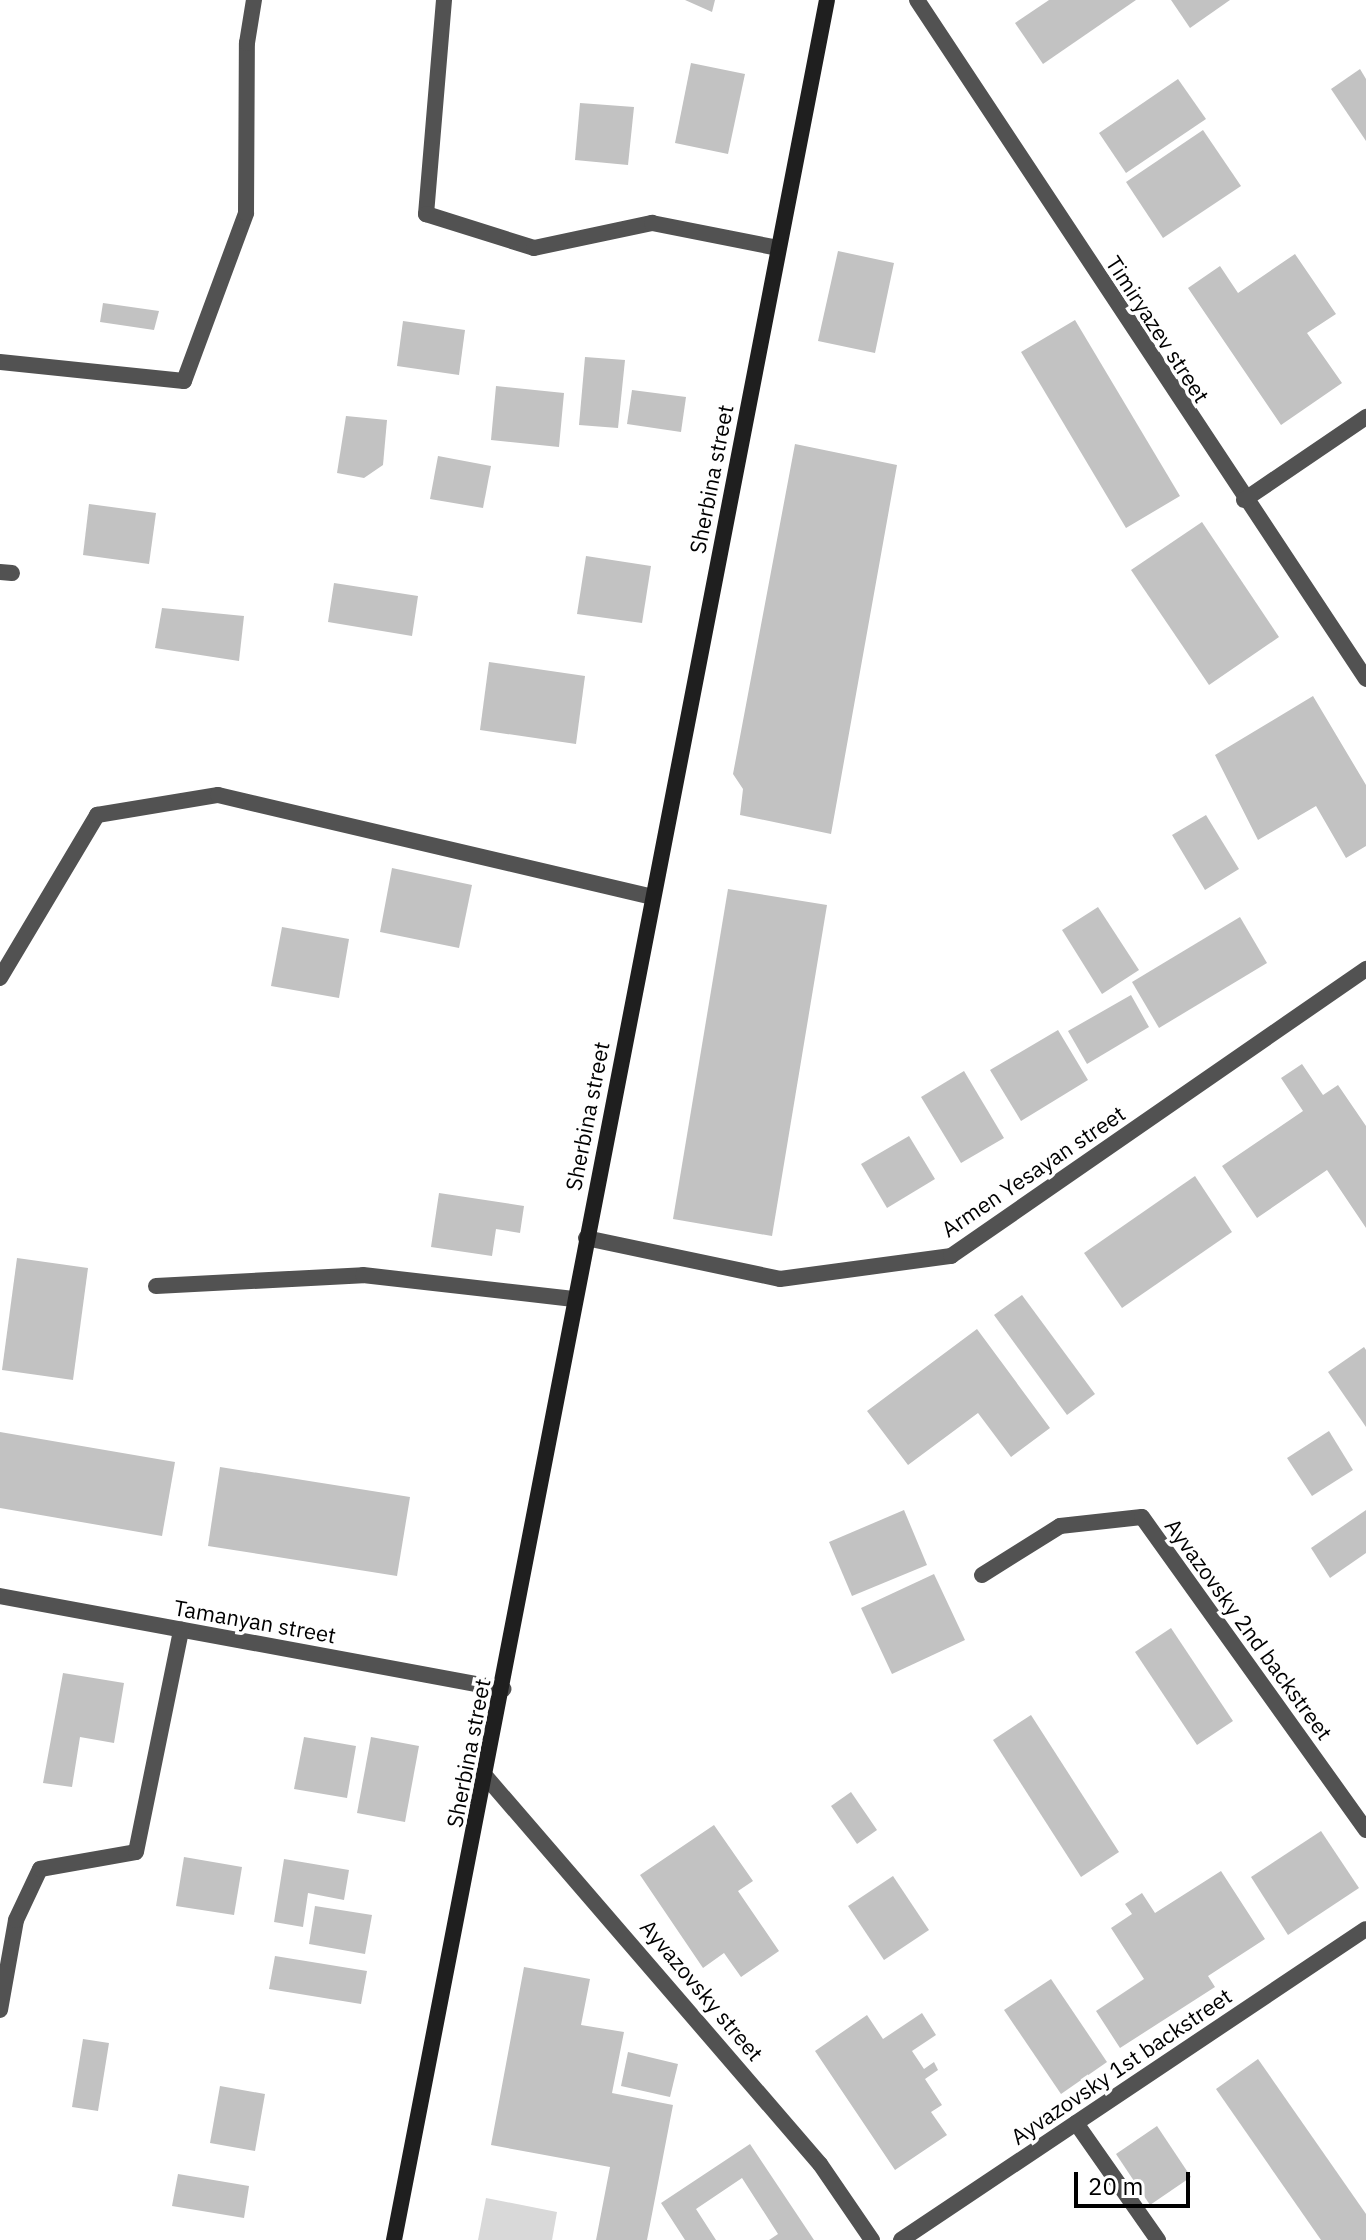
<!DOCTYPE html>
<html>
<head>
<meta charset="utf-8">
<style>
  body { margin:0 }
  #map { position:relative; width:1366px; height:2240px; overflow:hidden; background:#fff; font-family:"IBM Plex Sans",sans-serif }
  div>[style] { position:absolute }
  .green>* { inset:0; background:#d9d9d9 }
  .building>* { inset:0; background:#c2c2c2 }
  .street>* { height:16px; margin:-8px; padding:0 8px; transform-origin:8px; border-radius:8px; background:#525252 }
  .secondary>* { height:16px; margin:-8px; padding:0 8px; transform-origin:8px; border-radius:8px; background:#1f1f1f }
  span { translate:-50% -50%; white-space:nowrap; text-align:center; line-height:1.15; -webkit-text-stroke:7px #fff; paint-order:stroke }
  .street-label { font-size:22px; color:#000 }
  .scale { position:absolute; left:1074px; top:2172px; width:116px; height:36px; box-sizing:border-box; border:4px solid #000; border-top:0; padding-left:10px; font-size:24px; line-height:28px; white-space:nowrap; color:#000; -webkit-text-stroke:6px #fff; paint-order:stroke }
</style>
</head>
<body>
<div id="map">
  <div class="green">
    <div style="clip-path:polygon(486px 2198px,557px 2212px,552px 2240px,478px 2240px)"></div>
  </div>
  <div class="building">
    <div style="clip-path:polygon(685px 0,715px 0,712px 12px)"></div>
    <div style="clip-path:polygon(1049px 0,1136px 0,1043px 64px,1015px 23px)"></div>
    <div style="clip-path:polygon(1171px 0,1230px 0,1190px 28px)"></div>
    <div style="clip-path:polygon(691px 63px,745px 74px,728px 154px,675px 143px)"></div>
    <div style="clip-path:polygon(1360px 69px,1366px 79px,1366px 141px,1331px 89px)"></div>
    <div style="clip-path:polygon(1178px 79px,1206px 119px,1126px 173px,1099px 133px)"></div>
    <div style="clip-path:polygon(580px 103px,634px 107px,628px 165px,575px 160px)"></div>
    <div style="clip-path:polygon(1203px 130px,1241px 186px,1163px 238px,1126px 182px)"></div>
    <div style="clip-path:polygon(838px 251px,894px 263px,875px 353px,818px 341px)"></div>
    <div style="clip-path:polygon(1295px 254px,1336px 314px,1307px 333px,1342px 383px,1281px 425px,1188px 288px,1220px 266px,1238px 293px)"></div>
    <div style="clip-path:polygon(103px 303px,159px 311px,154px 330px,100px 322px)"></div>
    <div style="clip-path:polygon(1075px 320px,1180px 496px,1126px 528px,1021px 352px)"></div>
    <div style="clip-path:polygon(403px 321px,465px 330px,459px 375px,397px 366px)"></div>
    <div style="clip-path:polygon(585px 357px,625px 360px,618px 428px,579px 425px)"></div>
    <div style="clip-path:polygon(496px 386px,564px 393px,559px 447px,491px 440px)"></div>
    <div style="clip-path:polygon(632px 390px,686px 397px,681px 432px,627px 424px)"></div>
    <div style="clip-path:polygon(346px 416px,387px 420px,383px 465px,364px 478px,337px 473px)"></div>
    <div style="clip-path:polygon(795px 444px,897px 465px,831px 834px,740px 815px,743px 789px,733px 774px)"></div>
    <div style="clip-path:polygon(438px 456px,491px 466px,483px 508px,430px 499px)"></div>
    <div style="clip-path:polygon(89px 504px,156px 513px,149px 564px,83px 555px)"></div>
    <div style="clip-path:polygon(1202px 522px,1279px 637px,1209px 685px,1131px 570px)"></div>
    <div style="clip-path:polygon(586px 556px,651px 566px,642px 623px,577px 614px)"></div>
    <div style="clip-path:polygon(334px 583px,418px 596px,412px 636px,328px 622px)"></div>
    <div style="clip-path:polygon(162px 608px,244px 616px,239px 661px,155px 648px)"></div>
    <div style="clip-path:polygon(489px 662px,585px 676px,576px 744px,480px 730px)"></div>
    <div style="clip-path:polygon(1313px 696px,1366px 785px,1366px 846px,1346px 858px,1316px 806px,1258px 840px,1215px 755px)"></div>
    <div style="clip-path:polygon(1206px 815px,1239px 869px,1205px 890px,1172px 835px)"></div>
    <div style="clip-path:polygon(392px 868px,472px 885px,459px 948px,380px 932px)"></div>
    <div style="clip-path:polygon(728px 889px,827px 905px,772px 1236px,673px 1219px)"></div>
    <div style="clip-path:polygon(1098px 907px,1139px 970px,1102px 994px,1062px 930px)"></div>
    <div style="clip-path:polygon(1240px 917px,1267px 963px,1159px 1028px,1132px 982px)"></div>
    <div style="clip-path:polygon(282px 927px,349px 939px,339px 998px,271px 986px)"></div>
    <div style="clip-path:polygon(1131px 995px,1149px 1027px,1087px 1064px,1068px 1031px)"></div>
    <div style="clip-path:polygon(1058px 1030px,1088px 1080px,1021px 1121px,990px 1070px)"></div>
    <div style="clip-path:polygon(1302px 1064px,1323px 1095px,1338px 1085px,1366px 1126px,1366px 1228px,1327px 1170px,1257px 1218px,1222px 1166px,1303px 1111px,1281px 1078px)"></div>
    <div style="clip-path:polygon(964px 1071px,1004px 1138px,961px 1163px,921px 1097px)"></div>
    <div style="clip-path:polygon(909px 1136px,935px 1179px,887px 1208px,861px 1164px)"></div>
    <div style="clip-path:polygon(1195px 1176px,1232px 1232px,1122px 1308px,1084px 1253px)"></div>
    <div style="clip-path:polygon(439px 1193px,524px 1206px,520px 1233px,496px 1229px,492px 1256px,431px 1247px)"></div>
    <div style="clip-path:polygon(17px 1258px,88px 1268px,73px 1380px,2px 1370px)"></div>
    <div style="clip-path:polygon(1022px 1295px,1095px 1394px,1067px 1415px,994px 1315px)"></div>
    <div style="clip-path:polygon(977px 1329px,1050px 1428px,1011px 1457px,978px 1413px,908px 1465px,867px 1411px)"></div>
    <div style="clip-path:polygon(1364px 1347px,1366px 1350px,1366px 1427px,1328px 1372px)"></div>
    <div style="clip-path:polygon(1329px 1431px,1353px 1470px,1312px 1496px,1287px 1458px)"></div>
    <div style="clip-path:polygon(0 1432px,175px 1462px,162px 1536px,0 1508px)"></div>
    <div style="clip-path:polygon(220px 1467px,410px 1497px,397px 1576px,208px 1546px)"></div>
    <div style="clip-path:polygon(904px 1510px,927px 1565px,852px 1596px,829px 1542px)"></div>
    <div style="clip-path:polygon(1366px 1510px,1366px 1553px,1330px 1578px,1311px 1548px)"></div>
    <div style="clip-path:polygon(934px 1574px,965px 1640px,892px 1674px,861px 1608px)"></div>
    <div style="clip-path:polygon(1171px 1628px,1233px 1721px,1197px 1745px,1135px 1652px)"></div>
    <div style="clip-path:polygon(63px 1673px,124px 1683px,114px 1743px,80px 1737px,72px 1787px,43px 1783px)"></div>
    <div style="clip-path:polygon(1031px 1715px,1119px 1852px,1081px 1877px,993px 1740px)"></div>
    <div style="clip-path:polygon(304px 1737px,356px 1746px,347px 1798px,294px 1789px)"></div>
    <div style="clip-path:polygon(371px 1737px,419px 1746px,405px 1822px,357px 1813px)"></div>
    <div style="clip-path:polygon(851px 1792px,877px 1830px,857px 1844px,831px 1806px)"></div>
    <div style="clip-path:polygon(714px 1825px,753px 1881px,738px 1891px,779px 1951px,741px 1977px,724px 1953px,703px 1968px,640px 1875px)"></div>
    <div style="clip-path:polygon(1321px 1831px,1359px 1888px,1288px 1935px,1251px 1877px)"></div>
    <div style="clip-path:polygon(184px 1857px,242px 1867px,234px 1915px,176px 1906px)"></div>
    <div style="clip-path:polygon(284px 1859px,349px 1870px,344px 1900px,308px 1893px,303px 1927px,274px 1922px)"></div>
    <div style="clip-path:polygon(1221px 1871px,1265px 1939px,1208px 1976px,1215px 1987px,1120px 2048px,1096px 2011px,1144px 1979px,1111px 1928px,1132px 1914px,1125px 1904px,1142px 1893px,1155px 1913px)"></div>
    <div style="clip-path:polygon(893px 1876px,929px 1930px,884px 1960px,848px 1906px)"></div>
    <div style="clip-path:polygon(315px 1906px,372px 1915px,365px 1954px,309px 1944px)"></div>
    <div style="clip-path:polygon(275px 1956px,367px 1971px,361px 2004px,269px 1989px)"></div>
    <div style="clip-path:polygon(524px 1967px,590px 1979px,581px 2025px,624px 2032px,612px 2093px,673px 2105px,647px 2240px,596px 2240px,610px 2167px,491px 2145px)"></div>
    <div style="clip-path:polygon(1051px 1979px,1107px 2062px,1061px 2094px,1004px 2010px)"></div>
    <div style="clip-path:polygon(922px 2013px,936px 2035px,912px 2051px,924px 2069px,934px 2062px,938px 2070px,925px 2079px,942px 2105px,931px 2112px,947px 2135px,895px 2170px,815px 2051px,867px 2015px,883px 2039px)"></div>
    <div style="clip-path:polygon(83px 2039px,109px 2043px,98px 2111px,72px 2107px)"></div>
    <div style="clip-path:polygon(628px 2052px,678px 2064px,670px 2097px,621px 2086px)"></div>
    <div style="clip-path:polygon(1258px 2059px,1366px 2214px,1366px 2240px,1321px 2240px,1216px 2089px)"></div>
    <div style="clip-path:polygon(220px 2086px,265px 2094px,255px 2151px,210px 2143px)"></div>
    <div style="clip-path:polygon(1157px 2126px,1191px 2177px,1150px 2205px,1116px 2154px)"></div>
    <div style="clip-path:polygon(750px 2144px,814px 2240px,769px 2240px,778px 2234px,742px 2178px,696px 2209px,716px 2240px,685px 2240px,661px 2203px)"></div>
    <div style="clip-path:polygon(178px 2174px,249px 2186px,244px 2218px,172px 2206px)"></div>
  </div>
  <div class="street">
    <div style="left:444px;top:0;width:215px;rotate:94.8deg"></div>
    <div style="left:426px;top:214px;width:113px;rotate:17.5deg"></div>
    <div style="left:534px;top:248px;width:121px;rotate:-12deg"></div>
    <div style="left:652px;top:223px;width:128px;rotate:11.2deg"></div>
    <div style="left:917px;top:0;width:814px;rotate:56.52deg"></div>
    <div style="left:0;top:362px;width:185px;rotate:5.9deg"></div>
    <div style="left:184px;top:381px;width:179px;rotate:-69.7deg"></div>
    <div style="left:246px;top:213px;width:170px;rotate:-89.7deg"></div>
    <div style="left:247px;top:43px;width:44px;rotate:-80.8deg"></div>
    <div style="left:1244px;top:500px;width:148px;rotate:-34.2deg"></div>
    <div style="left:0;top:572px;width:12px;rotate:5deg"></div>
    <div style="left:0;top:978px;width:190px;rotate:-59.2deg"></div>
    <div style="left:97px;top:815px;width:123px;rotate:-9.4deg"></div>
    <div style="left:218px;top:795px;width:446px;rotate:13.2deg"></div>
    <div style="left:586px;top:1238px;width:198px;rotate:11.9deg"></div>
    <div style="left:780px;top:1279px;width:173px;rotate:-7.7deg"></div>
    <div style="left:951px;top:1256px;width:505px;rotate:-34.67deg"></div>
    <div style="left:156px;top:1286px;width:207px;rotate:-3deg"></div>
    <div style="left:363px;top:1275px;width:212px;rotate:6.5deg"></div>
    <div style="left:982px;top:1575px;width:92px;rotate:-32.1deg"></div>
    <div style="left:1060px;top:1526px;width:82px;rotate:-6.3deg"></div>
    <div style="left:1142px;top:1517px;width:385px;rotate:54.4deg"></div>
    <div style="left:0;top:1596px;width:512px;rotate:10.48deg"></div>
    <div style="left:487px;top:1778px;width:510px;rotate:49.22deg"></div>
    <div style="left:820px;top:2164px;width:92px;rotate:55.6deg"></div>
    <div style="left:0;top:2010px;width:91px;rotate:-79.9deg"></div>
    <div style="left:16px;top:1920px;width:56px;rotate:-64.8deg"></div>
    <div style="left:40px;top:1869px;width:97px;rotate:-10deg"></div>
    <div style="left:136px;top:1852px;width:227px;rotate:-78.5deg"></div>
    <div style="left:1076px;top:2123px;width:143px;rotate:55deg"></div>
    <div style="left:901px;top:2240px;width:559px;rotate:-33.78deg"></div>
  </div>
  <div class="secondary">
    <div style="left:394px;top:2240px;width:2281px;rotate:-79.06deg"></div>
  </div>
  <div class="street-label">
    <span style="left:1158px;top:329px;rotate:57deg">Timiryazev street</span>
    <span style="left:711px;top:479px;rotate:-79deg">Sherbina street</span>
    <span style="left:587px;top:1116px;rotate:-79deg">Sherbina street</span>
    <span style="left:1033px;top:1171px;rotate:-34deg">Armen Yesayan street</span>
    <span style="left:255px;top:1621px;rotate:10deg">Tamanyan street</span>
    <span style="left:1249px;top:1629px;rotate:54deg">Ayvazovsky 2nd backstreet</span>
    <span style="left:468px;top:1753px;rotate:-79deg">Sherbina street</span>
    <span style="left:702px;top:1990px;rotate:50deg">Ayvazovsky street</span>
    <span style="left:1121px;top:2066px;rotate:-34deg">Ayvazovsky 1st backstreet</span>
  </div>
  <div class="scale">20 m</div>
</div>
</body>
</html>
